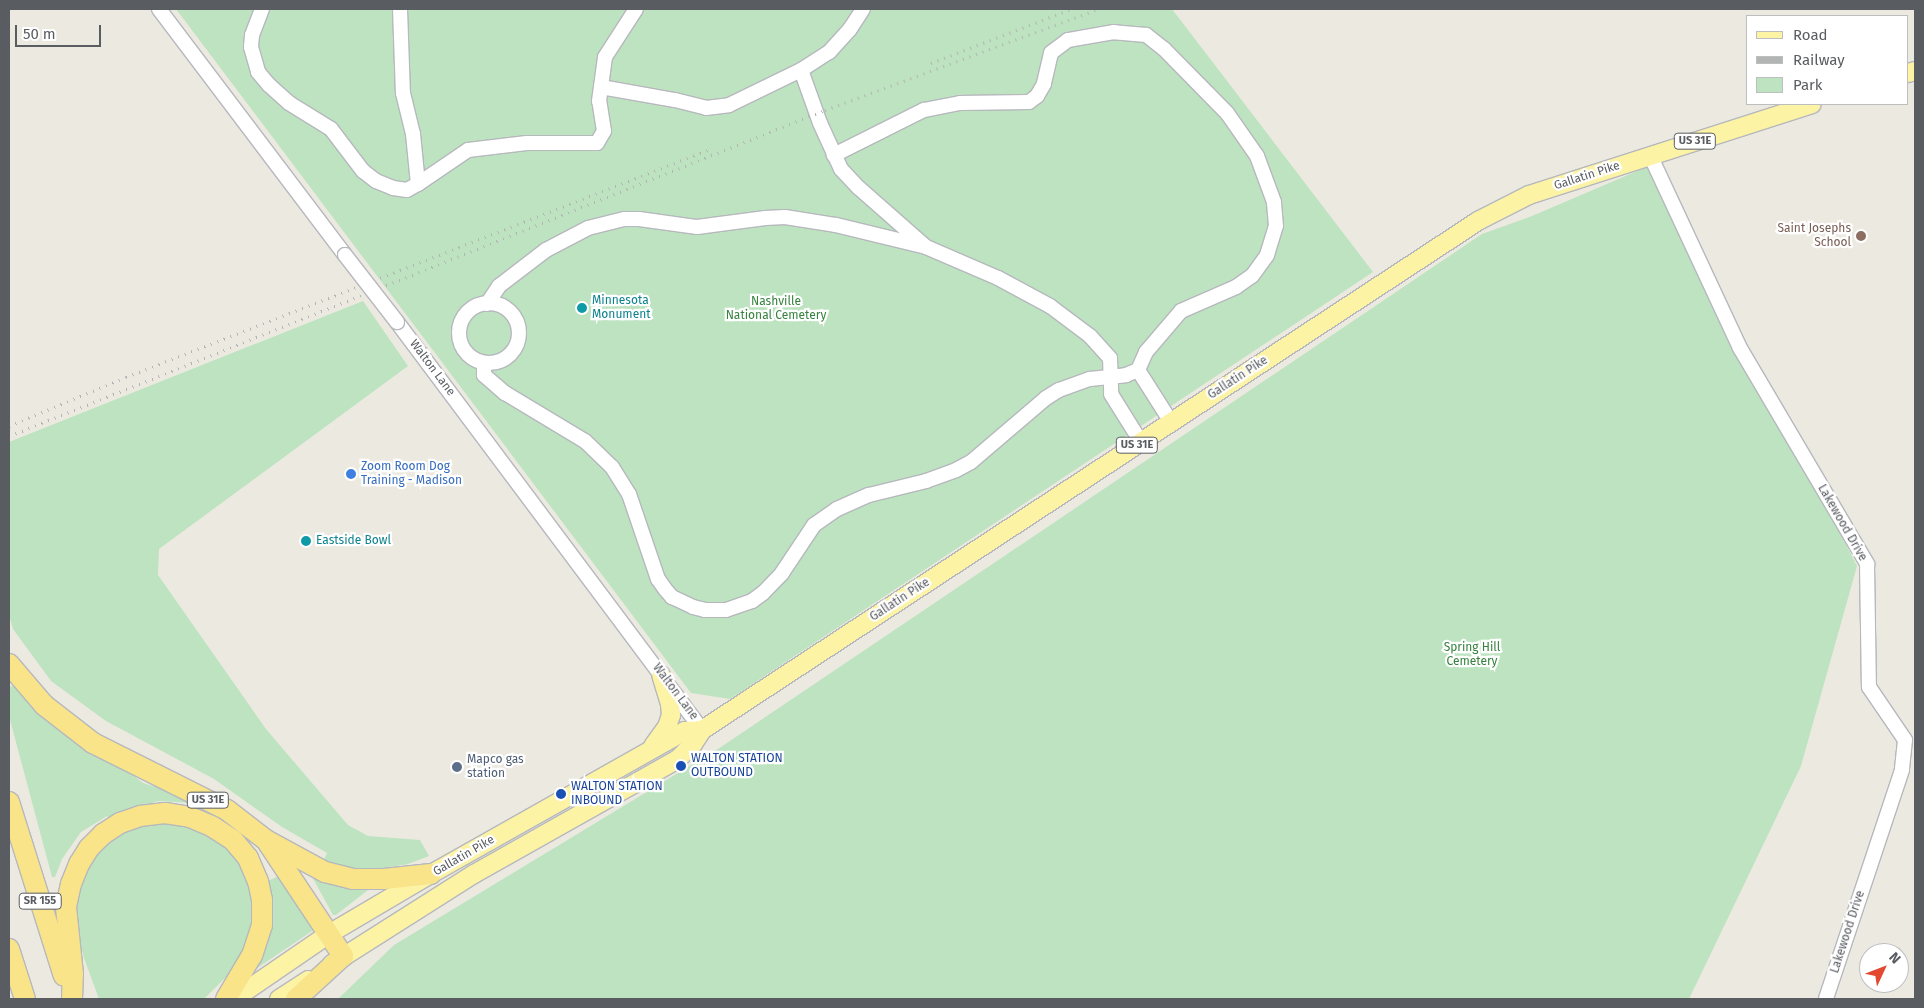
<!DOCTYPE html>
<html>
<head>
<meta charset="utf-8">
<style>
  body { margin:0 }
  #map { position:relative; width:1924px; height:1008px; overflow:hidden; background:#eceae0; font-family:"Fira Sans",sans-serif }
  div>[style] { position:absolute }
  .green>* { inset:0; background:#bde3c0 }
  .roads { filter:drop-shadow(1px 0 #b6b8bd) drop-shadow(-1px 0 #b6b8bd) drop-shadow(0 1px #b6b8bd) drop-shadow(0 -1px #b6b8bd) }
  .minor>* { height:14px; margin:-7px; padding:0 7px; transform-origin:7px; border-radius:7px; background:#fff }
  .minor>.ring { margin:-7px; padding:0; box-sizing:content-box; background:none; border:14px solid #fff; border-radius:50% }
  .major>* { height:18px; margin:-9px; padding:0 9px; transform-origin:9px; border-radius:9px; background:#fcf3a5 }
  .highway>* { height:20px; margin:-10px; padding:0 10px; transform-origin:10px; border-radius:10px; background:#f9e48a }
  .rail>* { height:3px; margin-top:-1.5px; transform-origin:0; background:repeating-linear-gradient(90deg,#b3b4b4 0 1px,transparent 0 7px) }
  .bridges { filter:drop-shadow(1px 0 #b6b8bd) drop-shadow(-1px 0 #b6b8bd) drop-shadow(0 1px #b6b8bd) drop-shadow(0 -1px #b6b8bd) }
  .minor-bridge>* { height:14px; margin:-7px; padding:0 7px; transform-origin:7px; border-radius:7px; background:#fff }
  .dots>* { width:14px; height:14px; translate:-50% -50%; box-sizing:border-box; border:2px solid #fff; border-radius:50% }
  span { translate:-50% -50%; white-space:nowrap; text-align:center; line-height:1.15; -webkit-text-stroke:4.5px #fff; paint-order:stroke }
  .shield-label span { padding:1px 4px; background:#fff; border:1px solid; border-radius:4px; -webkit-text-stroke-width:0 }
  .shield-label { font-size:11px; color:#595c61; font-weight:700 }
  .street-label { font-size:12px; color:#595c61 }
  .education-label { font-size:12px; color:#785e54 }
  .right { translate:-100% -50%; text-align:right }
  .culture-label { font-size:12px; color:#0d838f }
  .left { translate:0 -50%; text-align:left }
  .park-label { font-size:12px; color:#37823f }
  .shop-label { font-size:12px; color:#366cbe }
  .transit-label { font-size:12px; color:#164399 }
  .service-label { font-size:12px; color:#4e5e75 }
  .frame { position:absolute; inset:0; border:10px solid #595c61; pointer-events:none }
  .legend { position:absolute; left:1746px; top:15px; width:162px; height:90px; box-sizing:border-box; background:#fff; border:1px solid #bdbec0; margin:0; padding:6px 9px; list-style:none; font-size:15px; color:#595c61 }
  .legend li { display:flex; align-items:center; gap:10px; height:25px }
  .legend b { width:25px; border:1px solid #bdbec0 }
  .north { position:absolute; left:1859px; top:943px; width:50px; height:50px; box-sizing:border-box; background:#fff; border:1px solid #bdbec0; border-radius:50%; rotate:47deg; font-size:14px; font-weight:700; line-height:20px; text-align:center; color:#595c61 }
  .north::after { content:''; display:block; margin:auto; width:18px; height:22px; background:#e24930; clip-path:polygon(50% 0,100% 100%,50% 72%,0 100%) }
  .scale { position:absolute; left:15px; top:25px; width:86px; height:22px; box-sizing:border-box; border:2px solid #595c61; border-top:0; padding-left:6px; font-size:15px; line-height:18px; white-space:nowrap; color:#595c61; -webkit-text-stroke:4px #fff; paint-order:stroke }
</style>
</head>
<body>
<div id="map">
  <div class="green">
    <div style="clip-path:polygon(176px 9px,1172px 9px,1373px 272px,730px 699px,691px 693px)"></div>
    <div style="clip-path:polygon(1649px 166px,1857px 566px,1801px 766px,1689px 999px,338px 999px,394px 945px,721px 747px,1482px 234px,1532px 216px)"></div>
    <div style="clip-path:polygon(363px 301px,408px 366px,159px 549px,158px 575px,266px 729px,348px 825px,368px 836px,420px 840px,429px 856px,408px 864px,371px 870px,348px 868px,323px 862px,327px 853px,282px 827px,214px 779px,106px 721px,51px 681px,13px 629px,9px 615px,9px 442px)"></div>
    <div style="clip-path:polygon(16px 685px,128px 765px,130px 773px,143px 783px,165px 790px,177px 791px,193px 803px,158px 801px,117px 817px,113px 815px,109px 818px,107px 816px,81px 832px,62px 859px,55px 877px,52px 877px,9px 716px,9px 687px)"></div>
    <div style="clip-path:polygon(173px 821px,221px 840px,244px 866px,255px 902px,251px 937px,236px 967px,204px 999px,99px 999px,84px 958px,75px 925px,75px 903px,83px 871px,108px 840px,140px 824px)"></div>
    <div style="clip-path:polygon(310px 873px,367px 886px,368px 890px,336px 915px,333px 915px)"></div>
    <div style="clip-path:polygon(282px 875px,318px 927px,250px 973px,267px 881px)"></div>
  </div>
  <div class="roads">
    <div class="minor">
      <div style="left:159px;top:9px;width:308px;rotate:52.9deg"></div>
      <div style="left:262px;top:9px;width:28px;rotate:111deg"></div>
      <div style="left:252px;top:35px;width:12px;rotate:95deg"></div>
      <div style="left:251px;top:47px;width:26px;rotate:74deg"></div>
      <div style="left:258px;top:72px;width:17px;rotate:50deg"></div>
      <div style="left:269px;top:85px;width:27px;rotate:42deg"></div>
      <div style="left:289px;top:103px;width:49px;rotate:31.8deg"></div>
      <div style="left:331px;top:129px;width:53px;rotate:52.7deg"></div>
      <div style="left:363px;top:171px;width:16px;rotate:38deg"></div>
      <div style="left:376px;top:181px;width:18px;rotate:22deg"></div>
      <div style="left:393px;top:188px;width:14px;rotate:8deg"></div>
      <div style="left:407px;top:190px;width:13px;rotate:-29deg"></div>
      <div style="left:400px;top:9px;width:84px;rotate:88deg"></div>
      <div style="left:403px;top:93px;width:42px;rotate:76.3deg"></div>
      <div style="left:413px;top:134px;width:50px;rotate:84.3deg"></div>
      <div style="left:418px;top:184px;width:60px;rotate:-34.2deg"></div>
      <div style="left:468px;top:150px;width:59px;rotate:-6.8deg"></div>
      <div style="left:527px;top:143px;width:70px"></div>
      <div style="left:597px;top:143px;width:14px;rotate:-60deg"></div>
      <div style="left:604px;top:131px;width:30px;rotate:-99deg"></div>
      <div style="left:599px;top:101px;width:44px;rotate:-82.2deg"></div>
      <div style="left:605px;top:57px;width:57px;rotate:-57.1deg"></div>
      <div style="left:863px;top:9px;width:24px;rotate:123deg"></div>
      <div style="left:850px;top:29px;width:31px;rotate:132deg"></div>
      <div style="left:829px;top:52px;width:33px;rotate:147deg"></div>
      <div style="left:801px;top:70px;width:56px;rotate:70.3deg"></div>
      <div style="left:820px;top:123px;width:51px;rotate:65.5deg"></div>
      <div style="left:841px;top:169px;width:26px;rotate:47deg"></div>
      <div style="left:859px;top:188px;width:89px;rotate:41.4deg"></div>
      <div style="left:926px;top:247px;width:78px;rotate:23.3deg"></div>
      <div style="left:998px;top:278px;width:59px;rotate:28.3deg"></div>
      <div style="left:1050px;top:306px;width:50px;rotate:36.9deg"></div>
      <div style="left:1090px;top:336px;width:30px;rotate:48deg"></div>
      <div style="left:1110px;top:358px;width:36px;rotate:88deg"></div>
      <div style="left:1111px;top:394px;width:57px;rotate:58deg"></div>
      <div style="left:601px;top:87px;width:75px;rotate:10deg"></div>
      <div style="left:675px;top:100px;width:32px;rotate:14deg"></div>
      <div style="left:706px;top:108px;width:23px;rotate:-7deg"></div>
      <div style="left:729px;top:105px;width:80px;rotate:-25.9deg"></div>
      <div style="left:1650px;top:155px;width:213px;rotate:65deg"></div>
      <div style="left:1740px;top:348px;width:251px;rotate:59.5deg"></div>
      <div style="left:1867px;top:564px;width:123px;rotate:89.1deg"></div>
      <div style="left:1869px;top:687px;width:64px;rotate:55.8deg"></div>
      <div style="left:1905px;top:740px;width:30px;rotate:96deg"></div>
      <div style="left:1902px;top:770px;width:241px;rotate:108.4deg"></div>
      <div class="ring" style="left:459px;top:303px;width:46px;height:46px"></div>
      <div style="left:487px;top:304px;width:22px;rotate:-56deg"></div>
      <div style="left:499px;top:286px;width:59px;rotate:-37.5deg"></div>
      <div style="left:546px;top:250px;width:47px;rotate:-27.6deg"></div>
      <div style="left:588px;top:228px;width:37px;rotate:-14deg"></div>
      <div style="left:624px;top:219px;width:15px"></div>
      <div style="left:639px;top:219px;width:59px;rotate:7.9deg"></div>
      <div style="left:697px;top:227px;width:69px;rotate:-7.5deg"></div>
      <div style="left:765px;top:218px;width:20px;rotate:-3deg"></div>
      <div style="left:785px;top:217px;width:52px;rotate:8.9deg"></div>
      <div style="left:836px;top:225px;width:89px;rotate:13.6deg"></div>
      <div style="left:397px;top:322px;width:509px;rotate:53.22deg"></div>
      <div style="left:484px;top:363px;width:12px;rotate:90deg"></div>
      <div style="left:484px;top:375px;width:28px;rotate:41deg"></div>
      <div style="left:505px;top:393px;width:93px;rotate:31deg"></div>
      <div style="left:585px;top:441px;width:37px;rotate:44deg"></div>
      <div style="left:612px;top:467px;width:32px;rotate:58deg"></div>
      <div style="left:629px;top:494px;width:90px;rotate:71.2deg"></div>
      <div style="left:658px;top:579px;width:12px;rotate:55deg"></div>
      <div style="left:665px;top:589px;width:11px;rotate:49deg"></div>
      <div style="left:672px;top:597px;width:23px;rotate:25deg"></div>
      <div style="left:693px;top:607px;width:12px;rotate:14deg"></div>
      <div style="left:705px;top:610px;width:21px"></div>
      <div style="left:726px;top:610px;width:28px;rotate:-19deg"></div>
      <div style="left:752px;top:601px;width:14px;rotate:-36deg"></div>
      <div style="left:763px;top:593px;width:28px;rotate:-46deg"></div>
      <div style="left:782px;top:573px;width:58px;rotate:-56.3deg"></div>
      <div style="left:814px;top:525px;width:28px;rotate:-35deg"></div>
      <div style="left:837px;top:509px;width:35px;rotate:-24deg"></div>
      <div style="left:869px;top:495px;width:59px;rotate:-13.8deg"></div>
      <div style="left:926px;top:481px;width:32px;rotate:-20deg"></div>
      <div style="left:956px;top:470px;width:17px;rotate:-28deg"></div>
      <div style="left:971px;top:462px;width:99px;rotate:-40.5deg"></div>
      <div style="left:1046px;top:398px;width:15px;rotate:-32deg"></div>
      <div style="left:1059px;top:390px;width:33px;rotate:-20deg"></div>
      <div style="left:1090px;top:379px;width:36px;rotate:-6deg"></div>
      <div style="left:1126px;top:375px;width:13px;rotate:-23deg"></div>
      <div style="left:1138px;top:370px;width:20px;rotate:-66deg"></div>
      <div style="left:1146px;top:352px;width:54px;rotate:-49.5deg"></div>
      <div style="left:1181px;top:311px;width:60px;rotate:-23.6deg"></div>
      <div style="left:1236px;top:287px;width:19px;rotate:-35deg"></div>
      <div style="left:1252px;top:276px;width:26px;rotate:-54deg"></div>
      <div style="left:1267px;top:255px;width:30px;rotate:-73deg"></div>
      <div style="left:1276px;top:226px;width:24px;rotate:-95deg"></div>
      <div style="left:1274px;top:202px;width:49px;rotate:-110.3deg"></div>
      <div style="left:1257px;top:156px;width:52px;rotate:-124.9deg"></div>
      <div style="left:1227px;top:113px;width:90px;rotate:-134.5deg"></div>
      <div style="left:1164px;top:49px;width:23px;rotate:-142deg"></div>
      <div style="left:1146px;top:35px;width:32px;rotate:-175deg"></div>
      <div style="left:1114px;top:32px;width:47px;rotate:170.1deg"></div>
      <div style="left:1068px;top:40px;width:21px;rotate:143deg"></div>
      <div style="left:1051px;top:53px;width:32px;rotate:103deg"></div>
      <div style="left:1044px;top:84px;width:14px;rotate:120deg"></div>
      <div style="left:1037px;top:96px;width:10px;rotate:143deg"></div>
      <div style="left:1029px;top:102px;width:69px;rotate:179.2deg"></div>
      <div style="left:960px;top:103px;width:37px;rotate:169deg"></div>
      <div style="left:924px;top:110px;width:101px;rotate:153.4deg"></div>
      <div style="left:1138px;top:370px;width:62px;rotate:57.6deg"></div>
    </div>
    <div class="major">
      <div style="left:1908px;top:73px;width:7px;rotate:-16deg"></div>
      <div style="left:653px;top:746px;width:24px;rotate:-54deg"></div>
      <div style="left:667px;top:727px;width:13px;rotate:-72deg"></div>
      <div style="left:671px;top:715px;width:11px;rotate:-95deg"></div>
      <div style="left:670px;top:704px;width:30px;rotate:-107deg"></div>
      <div style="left:332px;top:964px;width:168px;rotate:-32.4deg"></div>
      <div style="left:474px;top:874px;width:234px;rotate:-29.4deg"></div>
      <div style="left:678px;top:759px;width:21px;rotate:-45deg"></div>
      <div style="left:693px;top:744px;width:17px;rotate:-57deg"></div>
      <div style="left:702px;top:730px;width:928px;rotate:-33.26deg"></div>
      <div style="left:1478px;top:221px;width:57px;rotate:-27deg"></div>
      <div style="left:1529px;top:195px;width:297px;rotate:-17.8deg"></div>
      <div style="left:234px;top:999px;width:115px;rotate:-34.4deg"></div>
      <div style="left:329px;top:934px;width:118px;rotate:-30.5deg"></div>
      <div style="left:431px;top:874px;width:291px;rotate:-29.4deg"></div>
      <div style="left:685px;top:731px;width:17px;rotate:-3deg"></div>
      <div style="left:279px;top:999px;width:35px;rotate:-33deg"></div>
    </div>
    <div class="highway">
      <div style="left:9px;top:664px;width:54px;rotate:49.5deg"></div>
      <div style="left:44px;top:705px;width:62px;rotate:37.8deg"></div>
      <div style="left:93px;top:743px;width:150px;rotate:26.6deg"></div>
      <div style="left:227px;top:810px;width:49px;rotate:37.6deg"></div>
      <div style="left:266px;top:840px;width:67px;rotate:28.5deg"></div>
      <div style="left:325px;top:872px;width:29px;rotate:14deg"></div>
      <div style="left:353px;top:879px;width:31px"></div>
      <div style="left:384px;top:879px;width:47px;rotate:-6.1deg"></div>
      <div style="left:9px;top:802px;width:182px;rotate:72.5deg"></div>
      <div style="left:268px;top:843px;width:136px;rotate:56.4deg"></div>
      <div style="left:343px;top:956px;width:64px;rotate:137.5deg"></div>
      <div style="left:9px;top:949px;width:52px;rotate:72.3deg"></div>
      <div style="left:72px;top:999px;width:25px;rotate:-88deg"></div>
      <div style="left:73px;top:974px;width:67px;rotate:-96deg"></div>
      <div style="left:66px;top:907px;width:24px;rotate:-78deg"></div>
      <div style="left:71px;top:884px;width:22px;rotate:-68deg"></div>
      <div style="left:79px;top:864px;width:19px;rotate:-58deg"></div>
      <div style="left:89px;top:848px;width:20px;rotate:-45deg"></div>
      <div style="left:103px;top:834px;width:20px;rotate:-33deg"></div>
      <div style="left:120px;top:823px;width:21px;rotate:-19deg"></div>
      <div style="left:140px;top:816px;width:25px;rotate:-7deg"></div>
      <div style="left:165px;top:813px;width:25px;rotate:9deg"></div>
      <div style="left:190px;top:817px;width:25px;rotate:23deg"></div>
      <div style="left:213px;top:827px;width:24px;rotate:33deg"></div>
      <div style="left:233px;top:840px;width:23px;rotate:50deg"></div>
      <div style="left:248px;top:858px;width:25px;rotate:67deg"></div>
      <div style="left:258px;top:881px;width:19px;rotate:78deg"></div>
      <div style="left:262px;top:900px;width:25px;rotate:90deg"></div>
      <div style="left:262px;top:925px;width:32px;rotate:108deg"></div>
      <div style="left:252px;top:955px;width:51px;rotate:120.6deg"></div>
    </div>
  </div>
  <div class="rail">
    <div style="left:931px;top:63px;width:150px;rotate:-21.1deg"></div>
    <div style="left:9px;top:426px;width:127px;rotate:-22.7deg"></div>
    <div style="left:126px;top:377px;width:625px;rotate:-21.31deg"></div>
    <div style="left:9px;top:436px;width:879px;rotate:-21.78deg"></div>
    <div style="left:825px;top:110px;width:291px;rotate:-20.3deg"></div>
  </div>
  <div class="bridges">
    <div class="minor-bridge">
      <div style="left:345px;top:255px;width:85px;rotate:52.2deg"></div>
    </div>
  </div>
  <div class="dots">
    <div style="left:1861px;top:236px;background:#8d6e63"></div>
    <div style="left:582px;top:308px;background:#0f9aa8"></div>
    <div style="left:351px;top:474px;background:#3f7fe0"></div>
    <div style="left:306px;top:541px;background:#0f9aa8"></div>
    <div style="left:681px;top:766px;background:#1a4fb4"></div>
    <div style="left:457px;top:767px;background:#5c6f8a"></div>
    <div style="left:561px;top:794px;background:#1a4fb4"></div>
  </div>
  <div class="shield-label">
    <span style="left:1695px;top:141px">US 31E</span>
    <span style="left:1137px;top:445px">US 31E</span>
    <span style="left:208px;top:800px">US 31E</span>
    <span style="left:40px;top:901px">SR 155</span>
  </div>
  <div class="street-label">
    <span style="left:1587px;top:176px;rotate:-18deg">Gallatin Pike</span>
    <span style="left:432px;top:368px;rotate:53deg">Walton Lane</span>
    <span style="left:1238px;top:378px;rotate:-33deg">Gallatin Pike</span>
    <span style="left:1842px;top:523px;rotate:60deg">Lakewood Drive</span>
    <span style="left:900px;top:600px;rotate:-33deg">Gallatin Pike</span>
    <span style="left:675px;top:692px;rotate:53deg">Walton Lane</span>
    <span style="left:464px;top:856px;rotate:-30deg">Gallatin Pike</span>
    <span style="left:1848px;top:932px;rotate:-72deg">Lakewood Drive</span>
  </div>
  <div class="education-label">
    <span class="right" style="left:1851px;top:236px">Saint Josephs<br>School</span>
  </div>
  <div class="culture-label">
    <span class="left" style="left:592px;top:308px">Minnesota<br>Monument</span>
    <span class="left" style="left:316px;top:541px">Eastside Bowl</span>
  </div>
  <div class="park-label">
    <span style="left:776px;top:309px">Nashville<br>National Cemetery</span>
    <span style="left:1472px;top:655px">Spring Hill<br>Cemetery</span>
  </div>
  <div class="shop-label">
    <span class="left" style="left:361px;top:474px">Zoom Room Dog<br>Training - Madison</span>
  </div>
  <div class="transit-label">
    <span class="left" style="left:691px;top:766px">WALTON STATION<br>OUTBOUND</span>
    <span class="left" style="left:571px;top:794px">WALTON STATION<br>INBOUND</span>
  </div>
  <div class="service-label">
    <span class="left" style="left:467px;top:767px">Mapco gas<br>station</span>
  </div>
  <div class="frame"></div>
  <ul class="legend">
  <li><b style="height:6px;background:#fcf3a5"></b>Road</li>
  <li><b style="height:6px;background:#b3b4b4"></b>Railway</li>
  <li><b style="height:14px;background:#bde3c0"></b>Park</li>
  </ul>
  <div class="north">N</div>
  <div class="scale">50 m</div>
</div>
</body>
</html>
